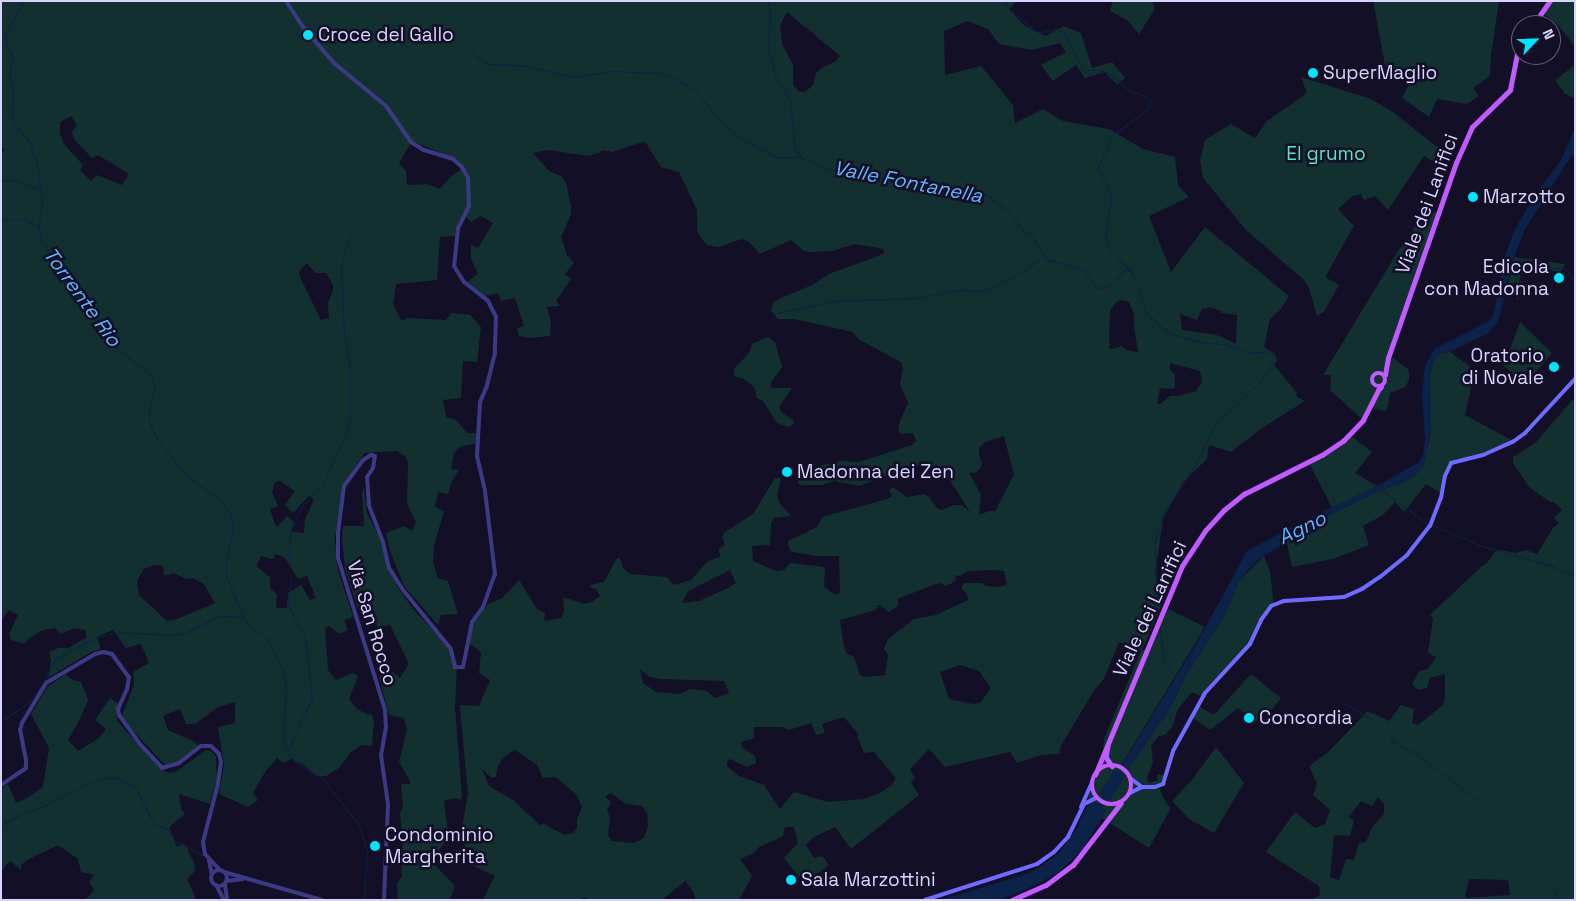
<!DOCTYPE html>
<html>
<head>
<meta charset="utf-8">
<style>
  body { margin:0 }
  #map { position:relative; width:1576px; height:901px; overflow:hidden; background:#130f26; font-family:"Space Grotesk",sans-serif }
  div>[style] { position:absolute }
  .green>* { inset:0; background:#12302f }
  .water>* { inset:0; background:#0c2248 }
  .stream>* { height:1px; margin:-0.5px; padding:0 0.5px; transform-origin:0.5px; border-radius:0.5px; background:#0c2248 }
  .river>* { height:6px; margin:-3px; padding:0 3px; transform-origin:3px; border-radius:3px; background:#0c2248 }
  .tertiary>* { height:4px; margin:-2px; padding:0 2px; transform-origin:2px; border-radius:2px; background:#3d3a85 }
  .tertiary>.ring { margin:-2px; padding:0; box-sizing:content-box; background:none; border:4px solid #3d3a85; border-radius:50% }
  .secondary>* { height:4px; margin:-2px; padding:0 2px; transform-origin:2px; border-radius:2px; background:#6f6bff }
  .primary>* { height:4.5px; margin:-2.25px; padding:0 2.25px; transform-origin:2.25px; border-radius:2.25px; background:#c25bff }
  .primary>.ring { margin:-2.25px; padding:0; box-sizing:content-box; background:none; border:4.5px solid #c25bff; border-radius:50% }
  .dots>* { width:14px; height:14px; translate:-50% -50%; box-sizing:border-box; border:2px solid #130f26; border-radius:50% }
  span { translate:-50% -50%; white-space:nowrap; text-align:center; line-height:1.15; -webkit-text-stroke:5px #130f26; paint-order:stroke }
  .poi-label { font-size:19px; color:#d9d4ff }
  .left { translate:0 -50%; text-align:left }
  .right { translate:-100% -50%; text-align:right }
  .park-label { font-size:19px; color:#5fe0c0 }
  .street-label { font-size:19px; color:#d9d4ff }
  .water-label { font-size:20px; color:#62b6ff; font-style:italic }
  .frame { position:absolute; inset:0; border:2px solid #d9d4ff; pointer-events:none }
  .north { position:absolute; left:1511px; top:15px; width:50px; height:50px; box-sizing:border-box; background:#130f26; border:1px solid #625e7d; border-radius:50%; rotate:66deg; font-size:14px; font-weight:700; line-height:20px; text-align:center; color:#d9d4ff }
  .north::after { content:''; display:block; margin:auto; width:18px; height:22px; background:#00e5ff; clip-path:polygon(50% 0,100% 100%,50% 72%,0 100%) }
</style>
</head>
<body>
<div id="map">
  <div class="green">
    <div style="clip-path:polygon(evenodd,1px 1px,1017px 1px,1009px 9px,1025px 26px,1046px 36px,1064px 26px,1081px 33px,1092px 68px,1112px 62px,1125px 78px,1117px 85px,1105px 72px,1085px 78px,1076px 65px,1053px 81px,1041px 65px,1066px 52px,1060px 43px,1032px 50px,999px 44px,988px 29px,967px 21px,944px 31px,945px 75px,981px 66px,1013px 105px,1015px 123px,1043px 109px,1063px 121px,1109px 129px,1143px 149px,1175px 157px,1178px 185px,1189px 197px,1149px 216px,1171px 272px,1205px 227px,1289px 296px,1280px 310px,1270px 319px,1264px 347px,1275px 354px,1277px 361px,1274px 365px,1297px 393px,1296px 396px,1305px 401px,1262px 428px,1231px 452px,1209px 445px,1207px 459px,1183px 482px,1163px 519px,1155px 575px,1159px 589px,1169px 588px,1142px 650px,1150px 650px,1168px 609px,1205px 627px,1122px 764px,1128px 770px,1172px 705px,1184px 679px,1225px 615px,1239px 581px,1264px 556px,1270px 571px,1274px 606px,1266px 612px,1250px 644px,1242px 653px,1215px 679px,1203px 697px,1192px 692px,1178px 709px,1172px 727px,1165px 735px,1159px 736px,1151px 745px,1153px 763px,1147px 777px,1149px 783px,1158px 780px,1157px 774px,1167px 776px,1159px 788px,1166px 803px,1171px 808px,1149px 848px,1102px 818px,1105px 811px,1095px 802px,1087px 805px,1092px 782px,1103px 754px,1104px 739px,1141px 650px,1119px 642px,1104px 679px,1095px 689px,1060px 747px,1060px 754px,1041px 755px,1017px 763px,1010px 752px,945px 767px,929px 749px,910px 769px,915px 778px,911px 782px,919px 795px,851px 849px,835px 827px,812px 838px,806px 845px,814px 858px,822px 856px,829px 865px,804px 883px,784px 858px,798px 843px,794px 827px,785px 827px,783px 836px,759px 847px,754px 853px,740px 859px,752px 876px,739px 900px,695px 900px,694px 893px,686px 882px,688px 879px,662px 900px,586px 900px,585px 897px,580px 900px,483px 900px,495px 876px,467px 863px,462px 826px,468px 794px,460px 708px,460px 705px,479px 706px,490px 680px,479px 673px,481px 652px,470px 644px,469px 638px,475px 621px,487px 605px,502px 598px,519px 580px,537px 609px,545px 613px,544px 621px,561px 618px,564px 612px,563px 597px,584px 604px,592px 602px,600px 596px,596px 589px,591px 588px,590px 585px,604px 582px,617px 558px,620px 558px,623px 568px,630px 574px,667px 577px,674px 585px,691px 580px,707px 562px,721px 556px,718px 550px,725px 545px,722px 537px,725px 532px,753px 514px,775px 478px,781px 478px,777px 496px,780px 504px,791px 516px,774px 518px,771px 523px,770px 545px,752px 546px,753px 561px,776px 571px,784px 570px,790px 563px,825px 567px,824px 586px,835px 595px,840px 593px,839px 556px,815px 556px,794px 552px,790px 551px,788px 544px,788px 541px,817px 527px,822px 517px,887px 499px,892px 496px,889px 490px,893px 487px,907px 497px,924px 494px,929px 497px,937px 508px,942px 510px,954px 505px,962px 505px,970px 512px,942px 468px,929px 465px,908px 467px,859px 486px,835px 481px,822px 485px,802px 485px,798px 483px,798px 477px,804px 471px,814px 467px,841px 461px,859px 462px,912px 445px,916px 441px,913px 433px,901px 434px,898px 430px,900px 421px,908px 403px,900px 384px,903px 369px,901px 362px,858px 339px,853px 332px,794px 319px,778px 319px,771px 311px,773px 303px,781px 298px,812px 285px,829px 274px,878px 256px,884px 253px,884px 249px,855px 244px,833px 251px,810px 252px,804px 251px,791px 240px,760px 254px,749px 242px,742px 239px,718px 247px,707px 245px,697px 232px,697px 210px,679px 172px,661px 167px,646px 143px,642px 142px,612px 152px,603px 150px,590px 156px,547px 150px,533px 153px,549px 171px,561px 176px,566px 182px,571px 206px,571px 214px,561px 237px,567px 255px,574px 263px,565px 274px,571px 279px,556px 301px,560px 306px,547px 307px,551px 324px,550px 336px,530px 338px,519px 336px,517px 328px,524px 326px,515px 298px,501px 301px,498px 293px,485px 296px,466px 283px,478px 274px,471px 259px,471px 245px,478px 248px,493px 223px,481px 216px,471px 222px,464px 215px,457px 236px,440px 237px,437px 280px,396px 284px,393px 305px,402px 321px,408px 318px,446px 320px,452px 313px,470px 315px,481px 327px,477px 362px,463px 361px,461px 398px,443px 400px,446px 417px,456px 420px,467px 433px,477px 433px,475px 444px,462px 446px,454px 452px,451px 469px,459px 470px,452px 481px,448px 494px,438px 492px,435px 507px,444px 511px,434px 546px,433px 562px,438px 578px,448px 581px,458px 614px,441px 615px,438px 625px,404px 586px,390px 551px,386px 533px,404px 526px,412px 531px,416px 522px,407px 504px,408px 462px,405px 456px,397px 451px,364px 453px,344px 484px,335px 537px,336px 557px,338px 570px,353px 617px,344px 620px,348px 630px,339px 634px,329px 626px,325px 628px,328px 670px,336px 680px,353px 673px,358px 676px,349px 699px,357px 709px,369px 715px,371px 714px,374px 721px,372px 746px,362px 745px,351px 752px,339px 768px,326px 776px,316px 776px,304px 765px,291px 759px,283px 763px,277px 758px,265px 772px,253px 793px,258px 800px,248px 807px,219px 794px,224px 765px,218px 727px,235px 723px,235px 702px,218px 707px,195px 724px,186px 724px,180px 709px,163px 716px,168px 730px,195px 742px,199px 747px,179px 763px,165px 765px,126px 723px,122px 715px,134px 685px,133px 672px,149px 663px,141px 644px,126px 648px,113px 630px,97px 637px,101px 649px,91px 652px,48px 678px,51px 660px,49px 652px,58px 648px,68px 648px,87px 637px,85px 630px,74px 628px,61px 634px,55px 628px,43px 630px,28px 639px,24px 644px,11px 640px,9px 634px,18px 615px,9px 610px,1px 620px,1px 152px,4px 150px,1px 145px,1px 1px,787px 12px,840px 56px,835px 62px,823px 67px,816px 73px,813px 85px,805px 92px,799px 92px,793px 85px,793px 65px,782px 44px,780px 25px,787px 12px,1px 1px,71px 116px,77px 125px,72px 132px,74px 139px,92px 158px,98px 155px,129px 174px,122px 185px,97px 175px,91px 181px,80px 170px,83px 165px,64px 144px,60px 134px,60px 122px,71px 116px,1px 1px,412px 141px,451px 157px,463px 168px,450px 177px,440px 189px,427px 184px,407px 185px,406px 171px,399px 163px,412px 141px,1px 1px,307px 263px,315px 273px,326px 273px,333px 285px,333px 291px,328px 303px,329px 318px,321px 320px,300px 277px,299px 272px,307px 263px,1px 1px,1121px 300px,1129px 302px,1134px 314px,1134px 326px,1138px 352px,1126px 350px,1122px 346px,1112px 349px,1109px 348px,1110px 311px,1116px 302px,1121px 300px,1px 1px,1210px 307px,1221px 311px,1221px 313px,1237px 315px,1236px 344px,1217px 335px,1182px 330px,1180px 314px,1197px 320px,1202px 309px,1210px 307px,1px 1px,1170px 363px,1200px 371px,1202px 382px,1196px 391px,1179px 396px,1170px 396px,1160px 404px,1157px 404px,1160px 388px,1170px 389px,1175px 388px,1175px 374px,1170px 370px,1170px 363px,1px 1px,1004px 436px,1014px 475px,995px 511px,989px 511px,979px 515px,981px 495px,969px 472px,975px 473px,980px 469px,982px 463px,979px 455px,979px 448px,985px 442px,1004px 436px,1px 1px,280px 481px,295px 491px,285px 505px,293px 513px,309px 496px,314px 500px,305px 519px,304px 533px,291px 531px,294px 522px,287px 516px,277px 527px,274px 522px,270px 509px,278px 506px,272px 492px,275px 482px,280px 481px,1px 1px,276px 554px,285px 558px,298px 579px,307px 576px,316px 598px,310px 600px,301px 585px,288px 593px,287px 608px,276px 608px,277px 594px,270px 588px,270px 577px,256px 566px,261px 556px,273px 559px,276px 554px,1px 1px,154px 565px,163px 566px,164px 576px,174px 573px,186px 579px,193px 578px,204px 584px,215px 603px,177px 619px,167px 621px,139px 595px,137px 581px,144px 569px,154px 565px,1px 1px,730px 570px,736px 583px,728px 588px,699px 601px,682px 603px,688px 591px,730px 570px,1px 1px,991px 570px,1004px 571px,1007px 585px,999px 587px,986px 586px,982px 583px,964px 583px,961px 588px,967px 594px,968px 600px,936px 615px,914px 619px,888px 639px,884px 649px,888px 654px,885px 675px,864px 677px,860px 675px,854px 657px,847px 654px,844px 647px,840px 620px,876px 610px,877px 605px,879px 605px,889px 612px,899px 605px,897px 599px,933px 585px,940px 583px,946px 586px,956px 581px,955px 575px,959px 576px,968px 571px,991px 570px,1px 1px,960px 665px,979px 671px,991px 688px,980px 703px,973px 704px,949px 699px,940px 672px,960px 665px,1px 1px,640px 669px,650px 677px,661px 679px,724px 681px,729px 693px,715px 698px,707px 691px,690px 689px,680px 694px,656px 692px,643px 683px,640px 669px,1px 1px,844px 717px,859px 735px,857px 736px,864px 753px,874px 752px,896px 778px,892px 785px,880px 793px,864px 799px,828px 802px,794px 792px,780px 809px,764px 785px,739px 776px,727px 766px,727px 761px,730px 759px,747px 767px,756px 763px,755px 756px,742px 747px,741px 742px,754px 738px,754px 727px,783px 727px,789px 730px,811px 723px,816px 735px,825px 733px,822px 724px,844px 717px,1px 1px,515px 750px,537px 765px,543px 778px,555px 777px,576px 794px,582px 807px,577px 819px,577px 828px,573px 833px,564px 835px,544px 824px,540px 825px,513px 800px,489px 786px,482px 769px,492px 778px,496px 777px,498px 766px,504px 757px,515px 750px,1px 1px,611px 793px,626px 804px,642px 806px,647px 813px,648px 826px,644px 838px,634px 843px,612px 841px,608px 835px,610px 818px,607px 810px,611px 803px,605px 796px,611px 793px)"></div>
    <div style="clip-path:polygon(1113px 1px,1152px 1px,1155px 9px,1139px 34px,1127px 20px,1110px 11px)"></div>
    <div style="clip-path:polygon(1373px 1px,1499px 1px,1491px 55px,1490px 76px,1473px 88px,1479px 96px,1466px 104px,1437px 99px,1429px 117px,1402px 98px,1413px 77px,1394px 75px,1385px 65px)"></div>
    <div style="clip-path:polygon(1550px 1px,1575px 1px,1575px 47px,1559px 26px,1542px 12px)"></div>
    <div style="clip-path:polygon(1575px 65px,1575px 98px,1565px 94px,1555px 80px)"></div>
    <div style="clip-path:polygon(1301px 77px,1371px 99px,1393px 112px,1441px 150px,1436px 163px,1424px 156px,1388px 210px,1375px 196px,1364px 200px,1361px 194px,1353px 196px,1338px 209px,1354px 226px,1325px 277px,1339px 285px,1324px 312px,1317px 316px,1309px 288px,1303px 279px,1246px 230px,1203px 178px,1200px 161px,1205px 140px,1231px 124px,1255px 138px,1267px 121px,1307px 93px)"></div>
    <div style="clip-path:polygon(1420px 207px,1439px 213px,1397px 342px,1388px 354px,1409px 370px,1409px 380px,1405px 387px,1390px 393px,1387px 411px,1371px 408px,1363px 420px,1330px 390px,1331px 375px,1323px 375px,1398px 251px,1411px 237px)"></div>
    <div style="clip-path:polygon(1514px 257px,1565px 264px,1561px 272px,1535px 267px,1522px 269px,1519px 281px,1524px 282px,1523px 289px,1518px 300px,1508px 284px)"></div>
    <div style="clip-path:polygon(1520px 322px,1552px 353px,1525px 385px,1504px 366px)"></div>
    <div style="clip-path:polygon(768px 337px,775px 342px,782px 367px,771px 382px,771px 388px,792px 388px,779px 407px,781px 412px,794px 421px,794px 424px,789px 427px,777px 423px,763px 401px,757px 398px,754px 387px,744px 379px,734px 376px,734px 369px,749px 353px,752px 344px)"></div>
    <div style="clip-path:polygon(1450px 352px,1475px 370px,1465px 415px,1513px 441px,1473px 458px,1457px 460px,1451px 463px,1446px 473px,1442px 494px,1426px 484px,1404px 512px,1395px 502px,1383px 515px,1363px 526px,1369px 545px,1333px 559px,1292px 567px,1286px 539px,1311px 524px,1383px 489px,1400px 484px,1414px 476px,1423px 467px,1431px 432px,1430px 375px,1434px 360px,1441px 353px)"></div>
    <div style="clip-path:polygon(evenodd,1575px 397px,1575px 900px,1311px 900px,1320px 895px,1319px 886px,1266px 852px,1295px 812px,1315px 828px,1325px 824px,1330px 810px,1313px 795px,1317px 784px,1309px 766px,1327px 753px,1368px 711px,1389px 721px,1401px 705px,1414px 709px,1412px 723px,1418px 725px,1443px 705px,1445px 698px,1445px 674px,1430px 678px,1427px 688px,1418px 690px,1412px 684px,1419px 671px,1428px 669px,1436px 657px,1428px 653px,1433px 619px,1430px 615px,1482px 566px,1487px 563px,1495px 552px,1500px 550px,1516px 553px,1526px 550px,1537px 554px,1553px 528px,1559px 523px,1554px 518px,1562px 510px,1554px 502px,1550px 502px,1529px 487px,1513px 463px,1513px 457px,1535px 443px,1575px 397px,1378px 797px,1384px 804px,1384px 814px,1372px 827px,1366px 842px,1359px 843px,1354px 860px,1346px 859px,1339px 880px,1330px 877px,1334px 835px,1350px 836px,1354px 820px,1349px 817px,1361px 801px,1372px 806px,1378px 797px,1575px 397px,1469px 879px,1508px 880px,1510px 895px,1465px 898px,1469px 879px)"></div>
    <div style="clip-path:polygon(1350px 435px,1372px 452px,1355px 473px,1377px 486px,1332px 508px,1308px 461px)"></div>
    <div style="clip-path:polygon(364px 488px,367px 513px,379px 536px,399px 589px,413px 609px,447px 645px,457px 663px,455px 707px,462px 795px,461px 800px,455px 798px,444px 801px,448px 833px,445px 843px,435px 854px,433px 863px,455px 886px,450px 900px,398px 900px,397px 884px,402px 876px,401px 873px,403px 843px,400px 813px,403px 807px,401px 784px,410px 784px,410px 781px,399px 762px,407px 730px,404px 718px,389px 715px,379px 677px,393px 672px,400px 678px,409px 664px,390px 625px,378px 628px,370px 605px,358px 609px,345px 569px,342px 537px,343px 526px,364px 526px,362px 492px)"></div>
    <div style="clip-path:polygon(66px 674px,71px 679px,81px 682px,88px 700px,81px 717px,68px 740px,78px 751px,98px 739px,106px 729px,95px 720px,110px 698px,119px 704px,116px 715px,118px 722px,162px 770px,169px 773px,177px 771px,206px 750px,212px 752px,216px 757px,217px 779px,210px 804px,179px 794px,181px 810px,185px 814px,169px 827px,177px 847px,183px 844px,188px 847px,188px 852px,194px 862px,195px 871px,187px 879px,195px 896px,195px 900px,85px 900px,94px 890px,89px 882px,94px 875px,81px 872px,78px 859px,58px 845px,27px 860px,21px 865px,21px 870px,10px 861px,1px 871px,1px 789px,8px 784px,16px 803px,27px 798px,43px 787px,49px 748px,31px 714px,47px 687px)"></div>
    <div style="clip-path:polygon(1251px 674px,1281px 698px,1269px 713px,1265px 713px,1255px 722px,1238px 708px,1210px 730px,1193px 718px,1198px 706px,1214px 715px)"></div>
    <div style="clip-path:polygon(1216px 747px,1244px 783px,1214px 833px,1189px 819px,1172px 801px,1191px 781px)"></div>
  </div>
  <div class="water">
    <div style="clip-path:polygon(1575px 128px,1575px 156px,1571px 156px,1525px 229px,1513px 260px,1498px 322px,1487px 334px,1450px 352px,1441px 353px,1434px 360px,1430px 375px,1431px 432px,1423px 467px,1414px 476px,1400px 484px,1383px 489px,1295px 532px,1286px 539px,1287px 542px,1263px 556px,1252px 566px,1239px 581px,1225px 615px,1184px 679px,1172px 705px,1128px 770px,1122px 765px,1198px 641px,1247px 551px,1313px 516px,1381px 484px,1419px 462px,1423px 455px,1425px 439px,1422px 394px,1425px 366px,1434px 349px,1489px 321px,1494px 314px,1502px 264px,1514px 231px,1533px 198px,1561px 160px)"></div>
    <div style="clip-path:polygon(1115px 769px,1125px 776px,1110px 800px,1106px 800px,1099px 793px)"></div>
    <div style="clip-path:polygon(1095px 802px,1105px 811px,1102px 818px,1082px 850px,1058px 873px,1036px 885px,999px 900px,941px 900px,1029px 873px,1040px 867px,1059px 853px,1076px 830px,1087px 805px)"></div>
  </div>
  <div class="stream">
    <div style="left:23px;top:1px;width:40px;rotate:118deg"></div>
    <div style="left:4px;top:36px;width:24px;rotate:68deg"></div>
    <div style="left:13px;top:58px;width:14px;rotate:107deg"></div>
    <div style="left:9px;top:71px;width:19px;rotate:78deg"></div>
    <div style="left:13px;top:90px;width:31px;rotate:92deg"></div>
    <div style="left:12px;top:121px;width:26px;rotate:50deg"></div>
    <div style="left:29px;top:141px;width:24px;rotate:71deg"></div>
    <div style="left:37px;top:164px;width:37px;rotate:82deg"></div>
    <div style="left:42px;top:201px;width:26px;rotate:97deg"></div>
    <div style="left:39px;top:227px;width:14px;rotate:82deg"></div>
    <div style="left:41px;top:241px;width:86px;rotate:52.6deg"></div>
    <div style="left:93px;top:309px;width:44px;rotate:59.9deg"></div>
    <div style="left:115px;top:347px;width:47px;rotate:38.1deg"></div>
    <div style="left:152px;top:376px;width:11px;rotate:75deg"></div>
    <div style="left:155px;top:387px;width:24px;rotate:105deg"></div>
    <div style="left:149px;top:410px;width:12px;rotate:90deg"></div>
    <div style="left:149px;top:422px;width:19px;rotate:65deg"></div>
    <div style="left:157px;top:439px;width:46px;rotate:51.1deg"></div>
    <div style="left:186px;top:475px;width:44px;rotate:36.6deg"></div>
    <div style="left:221px;top:501px;width:17px;rotate:54deg"></div>
    <div style="left:231px;top:515px;width:15px;rotate:82deg"></div>
    <div style="left:233px;top:530px;width:31px;rotate:103deg"></div>
    <div style="left:226px;top:560px;width:15px;rotate:90deg"></div>
    <div style="left:226px;top:575px;width:45px;rotate:68deg"></div>
    <div style="left:243px;top:617px;width:11px;rotate:52deg"></div>
    <div style="left:250px;top:626px;width:21px;rotate:35deg"></div>
    <div style="left:267px;top:638px;width:34px;rotate:63deg"></div>
    <div style="left:282px;top:668px;width:18px;rotate:77deg"></div>
    <div style="left:286px;top:686px;width:48px;rotate:93.6deg"></div>
    <div style="left:283px;top:734px;width:19px;rotate:78deg"></div>
    <div style="left:287px;top:753px;width:9px;rotate:49deg"></div>
    <div style="left:293px;top:760px;width:34px;rotate:32deg"></div>
    <div style="left:322px;top:778px;width:60px;rotate:51.8deg"></div>
    <div style="left:359px;top:825px;width:27px;rotate:73deg"></div>
    <div style="left:367px;top:851px;width:49px;rotate:93.5deg"></div>
    <div style="left:768px;top:1px;width:10px;rotate:79deg"></div>
    <div style="left:770px;top:11px;width:38px;rotate:93deg"></div>
    <div style="left:768px;top:49px;width:26px;rotate:74deg"></div>
    <div style="left:775px;top:74px;width:31px;rotate:61deg"></div>
    <div style="left:790px;top:101px;width:49px;rotate:84.2deg"></div>
    <div style="left:795px;top:150px;width:8px;rotate:50deg"></div>
    <div style="left:1005px;top:1px;width:6px;rotate:59deg"></div>
    <div style="left:1011px;top:10px;width:32px;rotate:41deg"></div>
    <div style="left:1035px;top:31px;width:6px;rotate:9deg"></div>
    <div style="left:1041px;top:32px;width:16px;rotate:-11deg"></div>
    <div style="left:1057px;top:29px;width:8px;rotate:30deg"></div>
    <div style="left:1064px;top:33px;width:42px;rotate:62.8deg"></div>
    <div style="left:1083px;top:70px;width:17px"></div>
    <div style="left:1100px;top:70px;width:11px;rotate:22deg"></div>
    <div style="left:1110px;top:74px;width:23px;rotate:41deg"></div>
    <div style="left:1127px;top:89px;width:25px;rotate:23deg"></div>
    <div style="left:1150px;top:99px;width:9px;rotate:96deg"></div>
    <div style="left:1149px;top:108px;width:46px;rotate:142.9deg"></div>
    <div style="left:1112px;top:136px;width:36px;rotate:114deg"></div>
    <div style="left:1097px;top:169px;width:20px;rotate:57deg"></div>
    <div style="left:1108px;top:186px;width:11px;rotate:75deg"></div>
    <div style="left:1111px;top:197px;width:41px;rotate:98.3deg"></div>
    <div style="left:1105px;top:238px;width:7px;rotate:74deg"></div>
    <div style="left:1107px;top:245px;width:7px;rotate:63deg"></div>
    <div style="left:1110px;top:251px;width:28px;rotate:44deg"></div>
    <div style="left:1130px;top:270px;width:11px;rotate:63deg"></div>
    <div style="left:469px;top:48px;width:13px;rotate:48deg"></div>
    <div style="left:478px;top:58px;width:13px;rotate:29deg"></div>
    <div style="left:489px;top:64px;width:33px;rotate:2deg"></div>
    <div style="left:522px;top:65px;width:53px;rotate:13deg"></div>
    <div style="left:574px;top:77px;width:36px;rotate:-9deg"></div>
    <div style="left:610px;top:71px;width:49px;rotate:2.3deg"></div>
    <div style="left:659px;top:73px;width:22px;rotate:21deg"></div>
    <div style="left:680px;top:81px;width:20px;rotate:33deg"></div>
    <div style="left:697px;top:92px;width:36px;rotate:52deg"></div>
    <div style="left:719px;top:120px;width:33px;rotate:39deg"></div>
    <div style="left:745px;top:141px;width:37px;rotate:27deg"></div>
    <div style="left:778px;top:158px;width:22px;rotate:-3deg"></div>
    <div style="left:800px;top:157px;width:30px;rotate:23deg"></div>
    <div style="left:828px;top:169px;width:23px;rotate:15deg"></div>
    <div style="left:850px;top:175px;width:64px;rotate:5.4deg"></div>
    <div style="left:914px;top:181px;width:29px;rotate:18deg"></div>
    <div style="left:942px;top:190px;width:23px;rotate:2deg"></div>
    <div style="left:965px;top:191px;width:21px;rotate:11deg"></div>
    <div style="left:986px;top:195px;width:29px;rotate:36deg"></div>
    <div style="left:1009px;top:212px;width:20px;rotate:53deg"></div>
    <div style="left:1021px;top:228px;width:12px;rotate:35deg"></div>
    <div style="left:1031px;top:235px;width:25px;rotate:58deg"></div>
    <div style="left:1044px;top:256px;width:6px;rotate:39deg"></div>
    <div style="left:1049px;top:260px;width:35px;rotate:15deg"></div>
    <div style="left:1083px;top:269px;width:25px;rotate:53deg"></div>
    <div style="left:1098px;top:289px;width:13px;rotate:-23deg"></div>
    <div style="left:1110px;top:284px;width:19px;rotate:-43deg"></div>
    <div style="left:1124px;top:271px;width:6px;rotate:-9deg"></div>
    <div style="left:1px;top:180px;width:18px;rotate:3deg"></div>
    <div style="left:19px;top:181px;width:24px;rotate:24deg"></div>
    <div style="left:1px;top:219px;width:24px"></div>
    <div style="left:25px;top:219px;width:15px;rotate:32deg"></div>
    <div style="left:1511px;top:267px;width:51px;rotate:1.1deg"></div>
    <div style="left:1562px;top:268px;width:4px;rotate:14deg"></div>
    <div style="left:1566px;top:269px;width:17px;rotate:57deg"></div>
    <div style="left:1137px;top:285px;width:31px;rotate:71deg"></div>
    <div style="left:1147px;top:314px;width:29px;rotate:41deg"></div>
    <div style="left:1169px;top:333px;width:36px;rotate:16deg"></div>
    <div style="left:1204px;top:343px;width:20px;rotate:3deg"></div>
    <div style="left:1224px;top:344px;width:27px;rotate:20deg"></div>
    <div style="left:1249px;top:353px;width:22px;rotate:-5deg"></div>
    <div style="left:1271px;top:351px;width:9px;rotate:72deg"></div>
    <div style="left:1274px;top:360px;width:25px;rotate:122deg"></div>
    <div style="left:1261px;top:381px;width:66px;rotate:136.2deg"></div>
    <div style="left:1213px;top:427px;width:38px;rotate:115deg"></div>
    <div style="left:1197px;top:462px;width:62px;rotate:123.2deg"></div>
    <div style="left:1163px;top:514px;width:27px;rotate:107deg"></div>
    <div style="left:1155px;top:540px;width:70px;rotate:88.4deg"></div>
    <div style="left:778px;top:313px;width:56px;rotate:-12.3deg"></div>
    <div style="left:833px;top:301px;width:84px;rotate:-2deg"></div>
    <div style="left:917px;top:298px;width:42px;rotate:-11deg"></div>
    <div style="left:958px;top:290px;width:25px;rotate:2deg"></div>
    <div style="left:983px;top:291px;width:49px;rotate:-26.6deg"></div>
    <div style="left:1027px;top:269px;width:16px;rotate:-38deg"></div>
    <div style="left:323px;top:484px;width:56px;rotate:-65.7deg"></div>
    <div style="left:346px;top:433px;width:15px;rotate:-74deg"></div>
    <div style="left:350px;top:419px;width:50px;rotate:-90deg"></div>
    <div style="left:350px;top:369px;width:36px;rotate:-99deg"></div>
    <div style="left:344px;top:333px;width:65px;rotate:-92.6deg"></div>
    <div style="left:341px;top:268px;width:25px;rotate:-78deg"></div>
    <div style="left:346px;top:244px;width:12px;rotate:-59deg"></div>
    <div style="left:1381px;top:490px;width:58px;rotate:35.9deg"></div>
    <div style="left:1432px;top:525px;width:54px;rotate:22.8deg"></div>
    <div style="left:1482px;top:546px;width:73px;rotate:15.9deg"></div>
    <div style="left:1552px;top:566px;width:25px;rotate:23deg"></div>
    <div style="left:289px;top:563px;width:20px;rotate:-90deg"></div>
    <div style="left:289px;top:543px;width:15px;rotate:-79deg"></div>
    <div style="left:292px;top:528px;width:26px;rotate:-65deg"></div>
    <div style="left:303px;top:504px;width:23px;rotate:-43deg"></div>
    <div style="left:1160px;top:628px;width:30px;rotate:84deg"></div>
    <div style="left:1163px;top:658px;width:23px;rotate:59deg"></div>
    <div style="left:46px;top:677px;width:20px;rotate:-63deg"></div>
    <div style="left:55px;top:659px;width:45px;rotate:-27.7deg"></div>
    <div style="left:95px;top:638px;width:21px;rotate:-17deg"></div>
    <div style="left:115px;top:632px;width:60px;rotate:2.9deg"></div>
    <div style="left:175px;top:635px;width:16px;rotate:-15deg"></div>
    <div style="left:190px;top:631px;width:32px;rotate:-28deg"></div>
    <div style="left:218px;top:616px;width:25px;rotate:2deg"></div>
    <div style="left:1344px;top:703px;width:32px;rotate:30deg"></div>
    <div style="left:1px;top:721px;width:30px;rotate:-33deg"></div>
    <div style="left:26px;top:705px;width:29px;rotate:-52deg"></div>
    <div style="left:1390px;top:733px;width:8px;rotate:76deg"></div>
    <div style="left:1392px;top:741px;width:27px;rotate:28deg"></div>
    <div style="left:1416px;top:754px;width:85px;rotate:36.9deg"></div>
    <div style="left:287px;top:752px;width:60px;rotate:-65.2deg"></div>
    <div style="left:312px;top:698px;width:62px;rotate:-96.4deg"></div>
    <div style="left:305px;top:636px;width:35px;rotate:-119deg"></div>
    <div style="left:288px;top:605px;width:27px;rotate:-84deg"></div>
    <div style="left:1px;top:825px;width:18px;rotate:-29deg"></div>
    <div style="left:17px;top:816px;width:29px;rotate:-20deg"></div>
    <div style="left:44px;top:806px;width:60px;rotate:-26.6deg"></div>
    <div style="left:98px;top:779px;width:18px;rotate:-6deg"></div>
    <div style="left:116px;top:777px;width:23px;rotate:29deg"></div>
    <div style="left:136px;top:788px;width:40px;rotate:63.4deg"></div>
    <div style="left:154px;top:824px;width:15px;rotate:20deg"></div>
    <div style="left:168px;top:829px;width:13px;rotate:61deg"></div>
    <div style="left:174px;top:840px;width:32px;rotate:28deg"></div>
    <div style="left:1552px;top:900px;width:12px;rotate:-59deg"></div>
  </div>
  <div class="river">
    <div style="left:1096px;top:811px;width:22px;rotate:-54deg"></div>
  </div>
  <div class="tertiary">
    <div style="left:286px;top:1px;width:31px;rotate:57deg"></div>
    <div style="left:303px;top:27px;width:48px;rotate:49.3deg"></div>
    <div style="left:334px;top:63px;width:67px;rotate:39.6deg"></div>
    <div style="left:386px;top:106px;width:44px;rotate:55.2deg"></div>
    <div style="left:411px;top:142px;width:15px;rotate:32deg"></div>
    <div style="left:424px;top:150px;width:30px;rotate:17deg"></div>
    <div style="left:453px;top:159px;width:12px;rotate:42deg"></div>
    <div style="left:462px;top:167px;width:13px;rotate:61deg"></div>
    <div style="left:468px;top:178px;width:28px;rotate:88deg"></div>
    <div style="left:469px;top:206px;width:25px;rotate:116deg"></div>
    <div style="left:458px;top:229px;width:37px;rotate:96deg"></div>
    <div style="left:454px;top:266px;width:19px;rotate:58deg"></div>
    <div style="left:464px;top:282px;width:31px;rotate:38deg"></div>
    <div style="left:488px;top:301px;width:18px;rotate:63deg"></div>
    <div style="left:496px;top:317px;width:36px;rotate:92deg"></div>
    <div style="left:495px;top:353px;width:36px;rotate:104deg"></div>
    <div style="left:486px;top:388px;width:15px;rotate:113deg"></div>
    <div style="left:480px;top:402px;width:54px;rotate:93.2deg"></div>
    <div style="left:477px;top:456px;width:36px;rotate:77deg"></div>
    <div style="left:485px;top:491px;width:84px;rotate:83.1deg"></div>
    <div style="left:495px;top:574px;width:35px;rotate:110deg"></div>
    <div style="left:483px;top:607px;width:19px;rotate:126deg"></div>
    <div style="left:472px;top:622px;width:46px;rotate:101.3deg"></div>
    <div style="left:463px;top:667px;width:8px;rotate:180deg"></div>
    <div style="left:455px;top:667px;width:18px;rotate:-103deg"></div>
    <div style="left:451px;top:649px;width:76px;rotate:-129.1deg"></div>
    <div style="left:403px;top:590px;width:26px;rotate:-122deg"></div>
    <div style="left:389px;top:568px;width:27px;rotate:-103deg"></div>
    <div style="left:383px;top:542px;width:40px;rotate:-111deg"></div>
    <div style="left:369px;top:505px;width:28px;rotate:-94deg"></div>
    <div style="left:367px;top:477px;width:11px;rotate:-56deg"></div>
    <div style="left:373px;top:468px;width:12px;rotate:-81deg"></div>
    <div style="left:375px;top:456px;width:4px;rotate:-166deg"></div>
    <div style="left:371px;top:455px;width:9px;rotate:148deg"></div>
    <div style="left:363px;top:460px;width:32px;rotate:126deg"></div>
    <div style="left:344px;top:486px;width:47px;rotate:97.3deg"></div>
    <div style="left:338px;top:533px;width:25px;rotate:90deg"></div>
    <div style="left:338px;top:558px;width:159px;rotate:72.8deg"></div>
    <div style="left:385px;top:710px;width:17px;rotate:87deg"></div>
    <div style="left:386px;top:727px;width:28px;rotate:100deg"></div>
    <div style="left:381px;top:755px;width:49px;rotate:81.9deg"></div>
    <div style="left:388px;top:804px;width:96px;rotate:92.4deg"></div>
    <div style="left:1px;top:785px;width:30px;rotate:-34deg"></div>
    <div style="left:26px;top:768px;width:8px;rotate:-90deg"></div>
    <div style="left:26px;top:760px;width:31px;rotate:-101deg"></div>
    <div style="left:20px;top:730px;width:7px;rotate:-74deg"></div>
    <div style="left:22px;top:723px;width:47px;rotate:-59deg"></div>
    <div style="left:46px;top:683px;width:57px;rotate:-30.6deg"></div>
    <div style="left:95px;top:654px;width:9px;rotate:-13deg"></div>
    <div style="left:104px;top:652px;width:8px;rotate:14deg"></div>
    <div style="left:112px;top:654px;width:29px;rotate:54deg"></div>
    <div style="left:129px;top:677px;width:12px;rotate:99deg"></div>
    <div style="left:127px;top:689px;width:22px;rotate:114deg"></div>
    <div style="left:118px;top:709px;width:6px;rotate:81deg"></div>
    <div style="left:119px;top:715px;width:36px;rotate:54deg"></div>
    <div style="left:140px;top:744px;width:33px;rotate:47deg"></div>
    <div style="left:162px;top:768px;width:18px;rotate:-16deg"></div>
    <div style="left:179px;top:763px;width:28px;rotate:-38deg"></div>
    <div style="left:201px;top:746px;width:10px"></div>
    <div style="left:211px;top:746px;width:11px;rotate:45deg"></div>
    <div style="left:219px;top:754px;width:8px;rotate:76deg"></div>
    <div style="left:221px;top:762px;width:22px;rotate:98deg"></div>
    <div style="left:218px;top:784px;width:60px;rotate:104.5deg"></div>
    <div style="left:203px;top:842px;width:12px;rotate:81deg"></div>
    <div style="left:205px;top:854px;width:22px;rotate:47deg"></div>
    <div style="left:209px;top:860px;width:15px;rotate:79deg"></div>
    <div class="ring" style="left:211px;top:870px;width:12px;height:12px"></div>
    <div style="left:224px;top:872px;width:102px;rotate:15.9deg"></div>
    <div style="left:227px;top:881px;width:16px;rotate:-7deg"></div>
    <div style="left:225px;top:884px;width:16px;rotate:83deg"></div>
    <div style="left:216px;top:885px;width:17px;rotate:62deg"></div>
  </div>
  <div class="secondary">
    <div style="left:1130px;top:778px;width:15px;rotate:37deg"></div>
    <div style="left:1142px;top:787px;width:13px"></div>
    <div style="left:1155px;top:787px;width:9px;rotate:-21deg"></div>
    <div style="left:1163px;top:784px;width:34px;rotate:-73deg"></div>
    <div style="left:1173px;top:751px;width:66px;rotate:-61.1deg"></div>
    <div style="left:1205px;top:693px;width:67px;rotate:-47.4deg"></div>
    <div style="left:1250px;top:644px;width:26px;rotate:-65deg"></div>
    <div style="left:1261px;top:620px;width:17px;rotate:-54deg"></div>
    <div style="left:1271px;top:606px;width:14px;rotate:-21deg"></div>
    <div style="left:1284px;top:601px;width:60px;rotate:-3.8deg"></div>
    <div style="left:1344px;top:597px;width:20px;rotate:-24deg"></div>
    <div style="left:1362px;top:589px;width:22px;rotate:-34deg"></div>
    <div style="left:1380px;top:577px;width:35px;rotate:-39deg"></div>
    <div style="left:1407px;top:555px;width:37px;rotate:-52deg"></div>
    <div style="left:1430px;top:526px;width:30px;rotate:-69deg"></div>
    <div style="left:1441px;top:498px;width:22px;rotate:-80deg"></div>
    <div style="left:1445px;top:476px;width:14px;rotate:-65deg"></div>
    <div style="left:1451px;top:463px;width:33px;rotate:-14deg"></div>
    <div style="left:1483px;top:455px;width:34px;rotate:-24deg"></div>
    <div style="left:1514px;top:441px;width:14px;rotate:-36deg"></div>
    <div style="left:1525px;top:433px;width:74px;rotate:-47.2deg"></div>
    <div style="left:1130px;top:793px;width:13px;rotate:-27deg"></div>
    <div style="left:1081px;top:807px;width:27px;rotate:-66deg"></div>
    <div style="left:925px;top:900px;width:118px;rotate:-17.8deg"></div>
    <div style="left:1037px;top:864px;width:21px;rotate:-35deg"></div>
    <div style="left:1054px;top:852px;width:21px;rotate:-47deg"></div>
    <div style="left:1068px;top:837px;width:37px;rotate:-64deg"></div>
    <div style="left:1084px;top:804px;width:13px;rotate:-27deg"></div>
  </div>
  <div class="primary">
    <div style="left:1533px;top:25px;width:29px;rotate:-55deg"></div>
    <div class="ring" style="left:1372px;top:373px;width:9.5px;height:9.5px"></div>
    <div style="left:1385px;top:375px;width:17px;rotate:-80deg"></div>
    <div style="left:1388px;top:358px;width:207px;rotate:-70.8deg"></div>
    <div style="left:1456px;top:163px;width:39px;rotate:-66deg"></div>
    <div style="left:1472px;top:127px;width:53px;rotate:-44.2deg"></div>
    <div style="left:1510px;top:90px;width:36px;rotate:-79deg"></div>
    <div style="left:1517px;top:55px;width:11px;rotate:-68deg"></div>
    <div style="left:1108px;top:746px;width:11px;rotate:100deg"></div>
    <div style="left:1106px;top:757px;width:11px;rotate:56deg"></div>
    <div class="ring" style="left:1092px;top:765px;width:35.5px;height:35.5px"></div>
    <div style="left:1095px;top:775px;width:226px;rotate:-67.4deg"></div>
    <div style="left:1182px;top:566px;width:42px;rotate:-56.7deg"></div>
    <div style="left:1205px;top:531px;width:28px;rotate:-48deg"></div>
    <div style="left:1224px;top:510px;width:26px;rotate:-39deg"></div>
    <div style="left:1244px;top:494px;width:87px;rotate:-26.6deg"></div>
    <div style="left:1322px;top:455px;width:25px;rotate:-34deg"></div>
    <div style="left:1343px;top:441px;width:29px;rotate:-46deg"></div>
    <div style="left:1363px;top:420px;width:34px;rotate:-63deg"></div>
    <div style="left:1378px;top:390px;width:4px;rotate:-45deg"></div>
    <div style="left:1012px;top:900px;width:37px;rotate:-24deg"></div>
    <div style="left:1046px;top:885px;width:34px;rotate:-37deg"></div>
    <div style="left:1073px;top:865px;width:78px;rotate:-52.3deg"></div>
  </div>
  <div class="dots">
    <div style="left:308px;top:35px;background:#00e5ff"></div>
    <div style="left:1313px;top:73px;background:#00e5ff"></div>
    <div style="left:1473px;top:197px;background:#00e5ff"></div>
    <div style="left:1559px;top:278px;background:#00e5ff"></div>
    <div style="left:1554px;top:367px;background:#00e5ff"></div>
    <div style="left:787px;top:472px;background:#00e5ff"></div>
    <div style="left:1249px;top:718px;background:#00e5ff"></div>
    <div style="left:375px;top:846px;background:#00e5ff"></div>
    <div style="left:791px;top:880px;background:#00e5ff"></div>
  </div>
  <div class="poi-label">
    <span class="left" style="left:318px;top:35px">Croce del Gallo</span>
    <span class="left" style="left:1323px;top:73px">SuperMaglio</span>
    <span class="left" style="left:1483px;top:197px">Marzotto</span>
    <span class="right" style="left:1549px;top:278px">Edicola<br>con Madonna</span>
    <span class="right" style="left:1544px;top:367px">Oratorio<br>di Novale</span>
    <span class="left" style="left:797px;top:472px">Madonna dei Zen</span>
    <span class="left" style="left:1259px;top:718px">Concordia</span>
    <span class="left" style="left:385px;top:846px">Condominio<br>Margherita</span>
    <span class="left" style="left:801px;top:880px">Sala Marzottini</span>
  </div>
  <div class="park-label">
    <span style="left:1326px;top:154px">El grumo</span>
  </div>
  <div class="street-label">
    <span style="left:1427px;top:204px;rotate:-70deg">Viale dei Lanifici</span>
    <span style="left:1150px;top:609px;rotate:-65deg">Viale dei Lanifici</span>
    <span style="left:372px;top:623px;rotate:73deg">Via San Rocco</span>
  </div>
  <div class="water-label">
    <span style="left:908px;top:182px;rotate:11deg">Valle Fontanella</span>
    <span style="left:82px;top:297px;rotate:54deg">Torrente Rio</span>
    <span style="left:1302px;top:528px;rotate:-26deg">Agno</span>
  </div>
  <div class="frame"></div>
  <div class="north">N</div>
</div>
</body>
</html>
